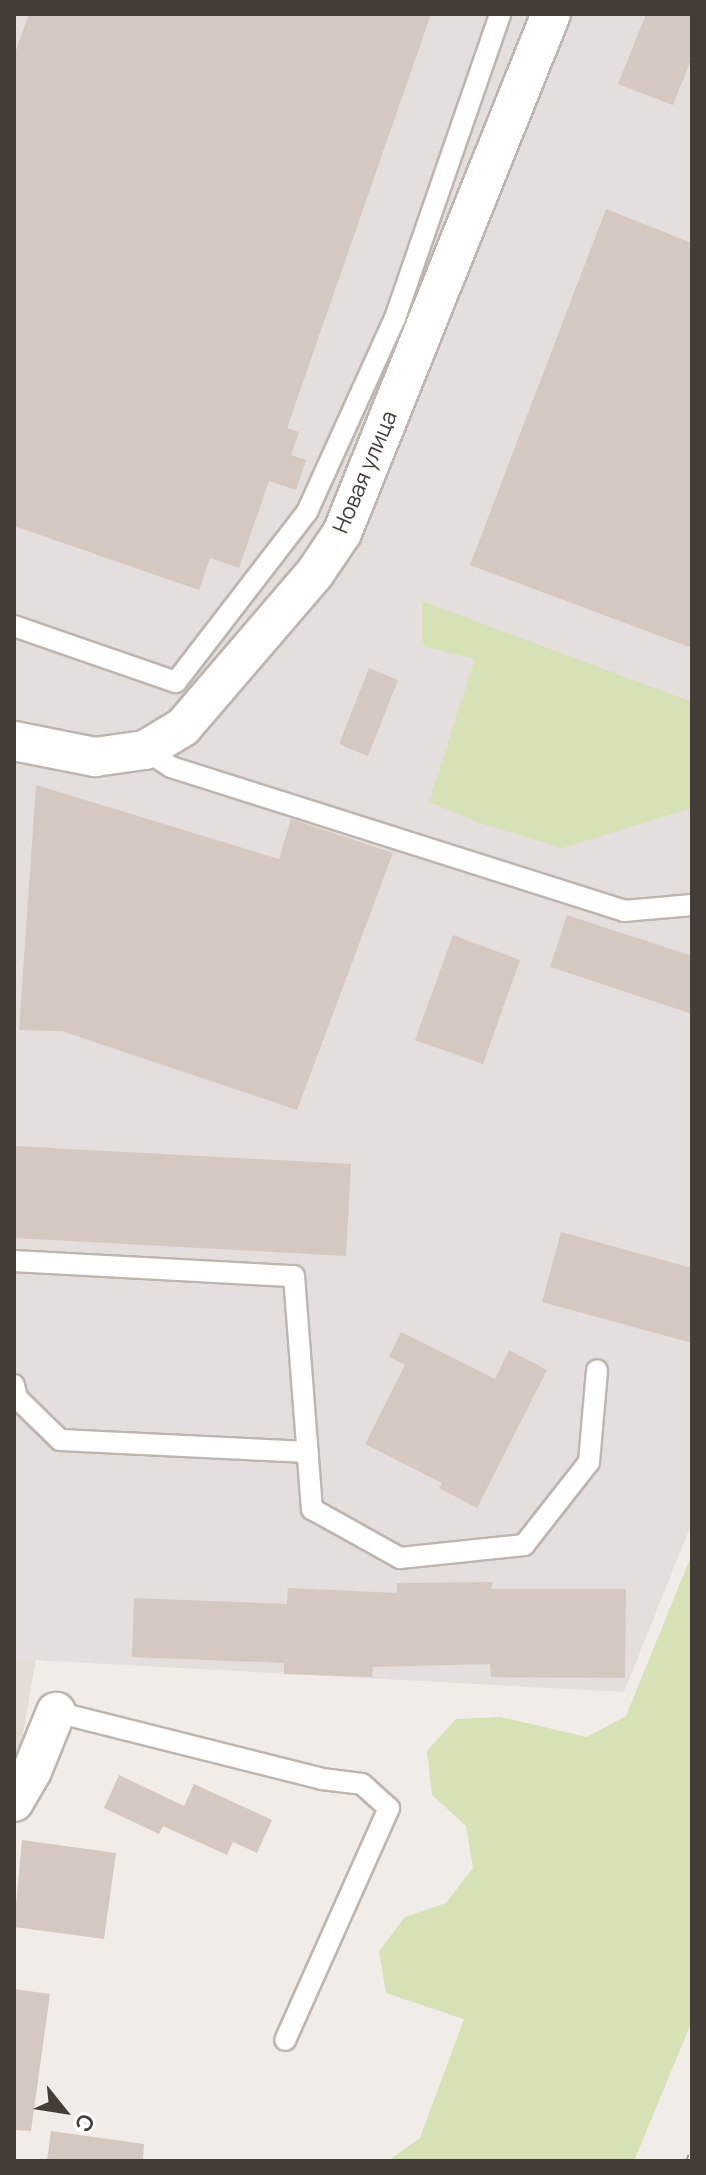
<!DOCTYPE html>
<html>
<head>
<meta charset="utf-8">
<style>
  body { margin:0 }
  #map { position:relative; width:706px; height:2175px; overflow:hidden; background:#f1ece7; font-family:Manrope,sans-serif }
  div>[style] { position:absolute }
  .residential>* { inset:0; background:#e4ddd6 }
  .industrial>* { inset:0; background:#e4dedc }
  .green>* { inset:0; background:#d6e1b5 }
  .building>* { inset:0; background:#d4c8c1 }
  .roads { filter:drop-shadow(2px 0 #beb5ae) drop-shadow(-2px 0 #beb5ae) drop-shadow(0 2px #beb5ae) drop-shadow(0 -2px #beb5ae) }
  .service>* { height:20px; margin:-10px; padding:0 10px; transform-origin:10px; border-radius:10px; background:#fff }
  .minor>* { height:38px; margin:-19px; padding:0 19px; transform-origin:19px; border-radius:19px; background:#fff }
  .rail>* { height:9px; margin-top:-4.5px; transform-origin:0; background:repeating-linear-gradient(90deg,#fff 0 18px,#959595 0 36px); box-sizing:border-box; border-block:2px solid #959595 }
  span { translate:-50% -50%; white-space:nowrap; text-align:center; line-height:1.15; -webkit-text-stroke:8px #fff; paint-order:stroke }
  .street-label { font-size:22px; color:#433c37 }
  .frame { position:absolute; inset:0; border:16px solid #433c37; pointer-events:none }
  .north { position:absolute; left:24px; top:2071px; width:80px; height:80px; -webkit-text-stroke:6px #fff; paint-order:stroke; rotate:120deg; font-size:22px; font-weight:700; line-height:32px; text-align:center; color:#433c37 }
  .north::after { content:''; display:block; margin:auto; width:28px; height:36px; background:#433c37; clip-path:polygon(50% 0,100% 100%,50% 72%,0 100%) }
</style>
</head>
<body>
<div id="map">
  <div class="residential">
    <div style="clip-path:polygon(14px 1659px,36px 1659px,22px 1740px,14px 1760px)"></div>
  </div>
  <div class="industrial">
    <div style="clip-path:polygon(14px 14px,692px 14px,692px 1522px,624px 1692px,14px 1659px)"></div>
  </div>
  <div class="green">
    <div style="clip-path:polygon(422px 601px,692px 702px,692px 808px,562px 848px,480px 823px,429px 802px,475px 659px,422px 646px)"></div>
    <div style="clip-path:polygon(692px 1554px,692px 2021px,634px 2161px,388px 2161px,420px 2138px,464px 2019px,386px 1993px,379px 1951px,405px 1917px,446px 1903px,473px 1868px,466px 1826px,432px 1795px,427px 1751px,456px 1719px,500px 1717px,587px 1737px,626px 1716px)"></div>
  </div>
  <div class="building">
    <div style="clip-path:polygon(29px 14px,431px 14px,287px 428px,299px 432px,291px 455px,306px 460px,296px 490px,269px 481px,239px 568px,210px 558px,199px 590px,14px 526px,14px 56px)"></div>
    <div style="clip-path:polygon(646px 14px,692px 14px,692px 57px,673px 105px,618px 84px)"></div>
    <div style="clip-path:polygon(606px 209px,692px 243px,692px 648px,470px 565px)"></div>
    <div style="clip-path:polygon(369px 668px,398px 680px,368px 756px,339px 744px)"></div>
    <div style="clip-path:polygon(36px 785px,279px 859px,291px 819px,393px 853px,297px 1110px,62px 1031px,19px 1030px)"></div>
    <div style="clip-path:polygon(567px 915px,692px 956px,692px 1014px,550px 967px)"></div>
    <div style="clip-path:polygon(453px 935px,520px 960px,483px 1064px,415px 1040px)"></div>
    <div style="clip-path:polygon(14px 1146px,351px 1164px,346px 1256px,14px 1238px)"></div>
    <div style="clip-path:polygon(561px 1232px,692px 1268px,692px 1343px,542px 1302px)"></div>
    <div style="clip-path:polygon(401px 1332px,495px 1379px,509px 1350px,547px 1370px,477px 1508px,439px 1488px,442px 1483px,365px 1444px,405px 1365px,389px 1357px)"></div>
    <div style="clip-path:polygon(493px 1582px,491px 1589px,626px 1589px,625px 1678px,491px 1677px,490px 1664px,373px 1667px,372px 1677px,284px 1674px,284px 1663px,132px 1657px,134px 1598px,287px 1604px,288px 1588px,397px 1593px,397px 1583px)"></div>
    <div style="clip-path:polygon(119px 1775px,184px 1806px,194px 1784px,272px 1820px,257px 1853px,233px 1842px,227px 1855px,163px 1826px,159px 1834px,104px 1808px)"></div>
    <div style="clip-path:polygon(22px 1840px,116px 1853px,104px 1939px,14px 1927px)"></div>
    <div style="clip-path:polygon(14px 1989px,50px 1994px,31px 2131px,14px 2130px)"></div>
    <div style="clip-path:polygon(51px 2131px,144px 2144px,143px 2161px,47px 2161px)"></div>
  </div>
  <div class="roads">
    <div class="service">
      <div style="left:14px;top:626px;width:171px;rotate:19.1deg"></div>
      <div style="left:176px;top:682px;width:215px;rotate:-52.4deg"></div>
      <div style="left:307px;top:512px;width:213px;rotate:-65.6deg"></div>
      <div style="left:395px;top:318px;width:322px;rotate:-70.9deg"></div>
      <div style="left:145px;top:750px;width:31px;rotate:33deg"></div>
      <div style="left:171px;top:767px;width:475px;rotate:17.6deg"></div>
      <div style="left:624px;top:911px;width:68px;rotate:-5deg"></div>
      <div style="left:14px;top:1261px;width:280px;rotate:3.1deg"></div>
      <div style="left:294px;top:1276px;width:234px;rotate:85.6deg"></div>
      <div style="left:312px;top:1509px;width:101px;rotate:29.1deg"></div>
      <div style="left:400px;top:1558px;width:125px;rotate:-6deg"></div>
      <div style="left:524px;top:1545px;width:105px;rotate:-51.9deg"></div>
      <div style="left:589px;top:1462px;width:92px;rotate:-85deg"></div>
      <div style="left:14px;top:1385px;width:13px;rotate:77deg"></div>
      <div style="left:17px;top:1398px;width:60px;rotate:44.3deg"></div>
      <div style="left:60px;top:1440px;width:248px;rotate:2.8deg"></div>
      <div style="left:56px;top:1712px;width:274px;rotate:14.1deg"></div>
      <div style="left:322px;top:1779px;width:40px;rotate:7.1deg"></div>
      <div style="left:362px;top:1784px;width:36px;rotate:42deg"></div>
      <div style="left:389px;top:1808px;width:254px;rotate:114.1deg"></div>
    </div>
    <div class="minor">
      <div style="left:14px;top:741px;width:83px;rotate:11.2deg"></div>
      <div style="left:95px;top:757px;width:50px;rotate:-8deg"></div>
      <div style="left:145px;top:750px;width:44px;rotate:-31.2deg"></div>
      <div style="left:183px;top:727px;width:203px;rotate:-49.4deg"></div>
      <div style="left:315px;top:573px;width:48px;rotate:-56deg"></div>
      <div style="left:342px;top:533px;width:560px;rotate:-68.07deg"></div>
      <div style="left:14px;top:1802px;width:36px;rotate:-60deg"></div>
      <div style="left:32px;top:1771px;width:64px;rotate:-67.9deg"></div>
    </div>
  </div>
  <div class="rail">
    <div style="left:690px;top:2161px;width:6px;rotate:-72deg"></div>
  </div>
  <div class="street-label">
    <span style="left:365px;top:472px;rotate:-67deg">Новая улица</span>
  </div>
  <div class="frame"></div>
  <div class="north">С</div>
</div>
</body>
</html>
